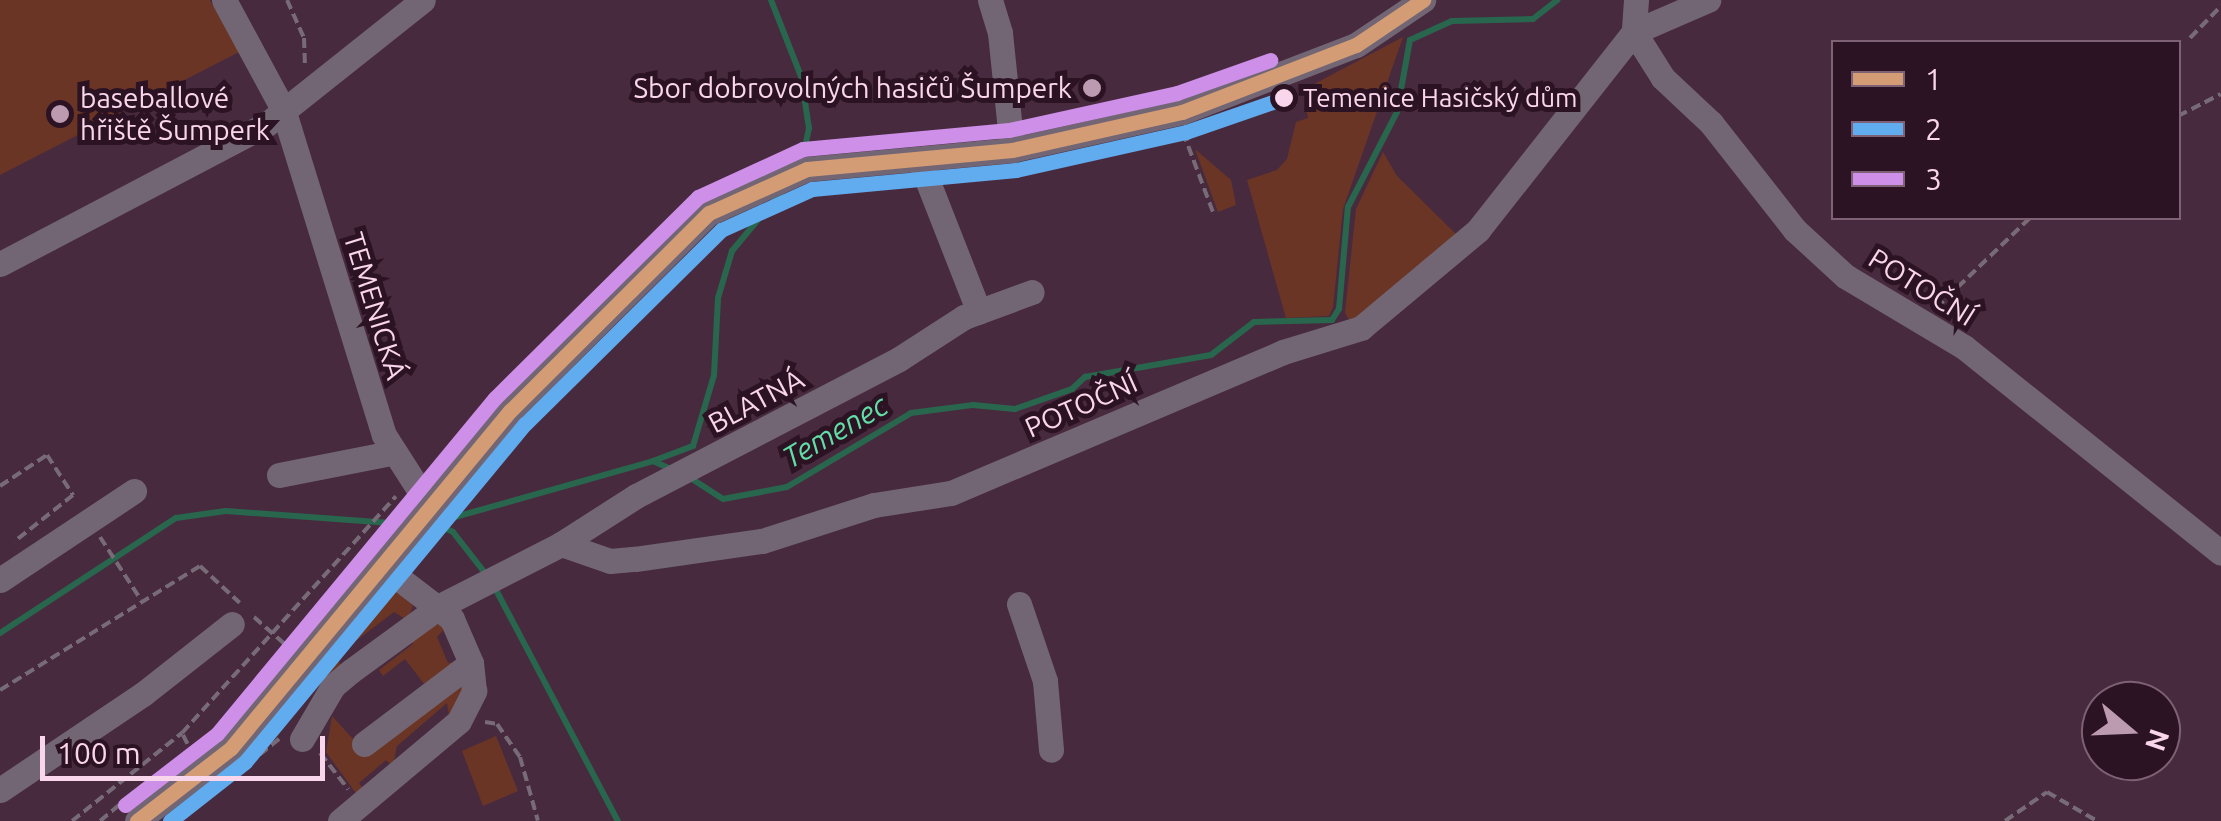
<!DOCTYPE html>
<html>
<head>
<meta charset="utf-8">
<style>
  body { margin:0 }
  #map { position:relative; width:2221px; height:821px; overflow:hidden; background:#482a3f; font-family:Ubuntu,sans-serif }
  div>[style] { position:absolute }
  .green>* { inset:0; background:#6b3525 }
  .stream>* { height:6px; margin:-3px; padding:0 3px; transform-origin:3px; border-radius:3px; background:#28674d }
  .path>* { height:4px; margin-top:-2px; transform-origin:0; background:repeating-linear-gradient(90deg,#786b78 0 10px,transparent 0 15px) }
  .minor>* { height:25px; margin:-12.5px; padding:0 12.5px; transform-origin:12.5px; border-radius:12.5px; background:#726675 }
  .bus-1>* { height:15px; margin:-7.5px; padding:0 7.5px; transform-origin:7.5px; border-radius:7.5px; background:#d39c74 }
  .bus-2>* { height:15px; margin:-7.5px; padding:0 7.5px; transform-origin:7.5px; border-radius:7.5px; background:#60acee }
  .bus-3>* { height:15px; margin:-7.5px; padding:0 7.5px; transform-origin:7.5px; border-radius:7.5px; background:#ce8fe9 }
  .dots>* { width:28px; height:28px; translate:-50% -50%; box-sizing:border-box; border:5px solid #2c1324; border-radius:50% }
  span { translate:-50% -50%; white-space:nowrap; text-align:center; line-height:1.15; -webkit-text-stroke:10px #2c1324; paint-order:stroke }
  .bus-label { font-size:26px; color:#fad6ec }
  .left { translate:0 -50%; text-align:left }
  .poi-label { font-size:28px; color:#fad6ec }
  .right { translate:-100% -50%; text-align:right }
  .street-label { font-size:28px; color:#fad6ec }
  .water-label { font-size:30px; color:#60dea6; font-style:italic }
  .legend { position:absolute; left:1831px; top:40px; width:350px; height:180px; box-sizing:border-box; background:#2c1324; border:2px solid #7e6174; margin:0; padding:12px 18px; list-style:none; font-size:30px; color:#fad6ec }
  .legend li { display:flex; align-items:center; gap:20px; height:50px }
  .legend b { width:50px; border:2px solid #7e6174 }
  .north { position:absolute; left:2081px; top:681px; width:100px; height:100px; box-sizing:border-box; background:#2c1324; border:2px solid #7e6174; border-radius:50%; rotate:109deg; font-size:28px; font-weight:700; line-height:40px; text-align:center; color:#fad6ec }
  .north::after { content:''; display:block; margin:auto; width:35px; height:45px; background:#bc9aaf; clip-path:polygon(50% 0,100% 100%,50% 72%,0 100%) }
  .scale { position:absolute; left:40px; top:736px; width:285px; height:45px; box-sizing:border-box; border:5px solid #fad6ec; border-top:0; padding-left:12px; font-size:30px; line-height:35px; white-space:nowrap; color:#fad6ec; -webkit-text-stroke:8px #2c1324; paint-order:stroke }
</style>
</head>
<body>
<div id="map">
  <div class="green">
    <div style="clip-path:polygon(0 0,210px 0,239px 52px,0 175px)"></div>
    <div style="clip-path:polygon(1403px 37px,1343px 209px,1333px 307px,1329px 316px,1286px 318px,1247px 180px,1277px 170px,1287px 159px,1296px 122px,1308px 118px,1303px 90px)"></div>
    <div style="clip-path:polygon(1195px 149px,1231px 180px,1236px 205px,1218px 212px)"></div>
    <div style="clip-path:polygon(1383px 152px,1397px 176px,1462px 240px,1353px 326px,1345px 313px,1356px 209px)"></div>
    <div style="clip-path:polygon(397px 589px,413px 606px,407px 620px,394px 612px,336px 656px,342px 667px,330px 678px,324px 667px,385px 590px)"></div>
    <div style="clip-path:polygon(436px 624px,446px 627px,437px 637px,448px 663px,462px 661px,428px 689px,405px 659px,383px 676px,379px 670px,413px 644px,410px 639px)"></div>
    <div style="clip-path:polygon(464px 674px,465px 688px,449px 715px,447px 703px,397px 746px,393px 766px,386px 760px,359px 783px,364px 790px,358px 796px,326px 752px,332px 716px,364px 751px)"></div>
    <div style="clip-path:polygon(496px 736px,518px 791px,483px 806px,462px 751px)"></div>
  </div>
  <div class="stream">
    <div style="left:771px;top:0;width:82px;rotate:68.5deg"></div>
    <div style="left:801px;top:76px;width:53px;rotate:81.3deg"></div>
    <div style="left:809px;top:128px;width:34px;rotate:102deg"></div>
    <div style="left:653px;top:461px;width:43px;rotate:-20.6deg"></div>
    <div style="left:693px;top:446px;width:74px;rotate:-73.5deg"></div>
    <div style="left:714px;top:375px;width:77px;rotate:-87deg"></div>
    <div style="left:718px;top:298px;width:49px;rotate:-73.4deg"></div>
    <div style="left:732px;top:251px;width:77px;rotate:-50.3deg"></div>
    <div style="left:689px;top:477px;width:40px;rotate:32.9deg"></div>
    <div style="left:723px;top:499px;width:65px;rotate:-10.6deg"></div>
    <div style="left:787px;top:487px;width:144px;rotate:-30.8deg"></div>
    <div style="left:911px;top:413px;width:63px;rotate:-7.4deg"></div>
    <div style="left:973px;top:405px;width:42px;rotate:5.4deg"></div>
    <div style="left:1015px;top:409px;width:60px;rotate:-19.3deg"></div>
    <div style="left:1072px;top:389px;width:18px;rotate:-43deg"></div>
    <div style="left:1085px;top:377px;width:128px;rotate:-9.9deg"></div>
    <div style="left:1211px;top:355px;width:54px;rotate:-37.5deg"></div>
    <div style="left:1254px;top:322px;width:78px;rotate:-1.5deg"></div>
    <div style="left:1332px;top:320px;width:13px;rotate:-58deg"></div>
    <div style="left:1339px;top:309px;width:102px;rotate:-85deg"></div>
    <div style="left:1348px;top:207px;width:107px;rotate:-62.7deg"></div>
    <div style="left:1397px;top:112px;width:73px;rotate:-79.8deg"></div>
    <div style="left:1410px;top:40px;width:46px;rotate:-24.3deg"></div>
    <div style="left:1452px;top:21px;width:81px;rotate:-1.4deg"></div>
    <div style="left:1533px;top:19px;width:31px;rotate:-38deg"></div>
    <div style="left:427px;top:525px;width:235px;rotate:-15.8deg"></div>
    <div style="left:653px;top:461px;width:17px;rotate:24deg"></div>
    <div style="left:439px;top:526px;width:15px;rotate:23deg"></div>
    <div style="left:453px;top:532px;width:52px;rotate:52deg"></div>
    <div style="left:495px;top:588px;width:263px;rotate:62.2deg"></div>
    <div style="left:0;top:633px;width:210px;rotate:-33.2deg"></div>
    <div style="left:176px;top:518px;width:50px;rotate:-8deg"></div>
    <div style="left:226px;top:511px;width:179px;rotate:4.2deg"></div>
  </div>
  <div class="path">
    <div style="left:287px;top:0;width:42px;rotate:65.9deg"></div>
    <div style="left:304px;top:38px;width:28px;rotate:88deg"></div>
    <div style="left:2190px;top:38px;width:45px;rotate:-45.9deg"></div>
    <div style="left:2178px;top:116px;width:48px;rotate:-27.1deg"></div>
    <div style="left:1183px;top:132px;width:89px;rotate:69.5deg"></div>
    <div style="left:1936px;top:308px;width:130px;rotate:-43.8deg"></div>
    <div style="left:0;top:486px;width:56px;rotate:-33.4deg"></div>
    <div style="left:47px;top:455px;width:48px;rotate:57deg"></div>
    <div style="left:73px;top:495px;width:75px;rotate:141.5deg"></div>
    <div style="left:100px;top:537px;width:75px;rotate:56.9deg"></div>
    <div style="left:254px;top:617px;width:45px;rotate:41.4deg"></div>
    <div style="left:0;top:690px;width:235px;rotate:-31.8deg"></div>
    <div style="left:200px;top:566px;width:54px;rotate:42.8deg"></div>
    <div style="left:485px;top:722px;width:12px;rotate:9deg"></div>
    <div style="left:497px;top:724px;width:40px;rotate:55.1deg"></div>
    <div style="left:520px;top:757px;width:66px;rotate:74.3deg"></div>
    <div style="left:183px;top:735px;width:18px;rotate:63deg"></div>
    <div style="left:320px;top:753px;width:46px;rotate:52.1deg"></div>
    <div style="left:248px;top:764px;width:40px;rotate:-39deg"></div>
    <div style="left:72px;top:821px;width:141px;rotate:-38.7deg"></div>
    <div style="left:182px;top:733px;width:319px;rotate:-47.9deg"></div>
    <div style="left:100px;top:821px;width:30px;rotate:-40deg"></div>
    <div style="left:176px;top:821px;width:67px;rotate:-37.7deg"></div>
    <div style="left:2005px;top:821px;width:51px;rotate:-34.6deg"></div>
    <div style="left:2047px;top:792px;width:58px;rotate:30.1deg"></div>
  </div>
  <div class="minor">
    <div style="left:224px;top:0;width:124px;rotate:61.6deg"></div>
    <div style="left:283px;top:109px;width:341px;rotate:72.8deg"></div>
    <div style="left:384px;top:435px;width:89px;rotate:57.4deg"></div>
    <div style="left:990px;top:0;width:34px;rotate:73deg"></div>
    <div style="left:1000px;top:33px;width:118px;rotate:84.1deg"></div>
    <div style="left:1636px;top:0;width:32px;rotate:94deg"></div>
    <div style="left:1634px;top:32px;width:54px;rotate:57.8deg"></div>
    <div style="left:1663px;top:78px;width:66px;rotate:43.2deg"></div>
    <div style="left:1711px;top:123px;width:136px;rotate:51.9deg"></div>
    <div style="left:1795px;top:230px;width:68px;rotate:42.6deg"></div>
    <div style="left:1845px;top:276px;width:139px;rotate:30.8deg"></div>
    <div style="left:1964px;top:347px;width:329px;rotate:38.7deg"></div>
    <div style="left:919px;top:159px;width:164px;rotate:68.6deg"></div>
    <div style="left:0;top:264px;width:301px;rotate:-27.7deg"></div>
    <div style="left:267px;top:124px;width:199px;rotate:-38.5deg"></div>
    <div style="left:279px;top:475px;width:114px;rotate:-11.1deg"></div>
    <div style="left:561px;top:544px;width:89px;rotate:-32.6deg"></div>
    <div style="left:636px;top:496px;width:297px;rotate:-27.5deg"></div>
    <div style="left:899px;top:359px;width:77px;rotate:-32.9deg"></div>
    <div style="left:964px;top:317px;width:72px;rotate:-20.2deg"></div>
    <div style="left:0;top:580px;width:161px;rotate:-33.6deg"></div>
    <div style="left:1019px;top:604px;width:81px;rotate:71.3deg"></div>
    <div style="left:1045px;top:681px;width:69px;rotate:85deg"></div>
    <div style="left:302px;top:739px;width:61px;rotate:-59.7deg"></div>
    <div style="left:333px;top:686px;width:23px;rotate:-40deg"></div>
    <div style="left:351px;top:671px;width:110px;rotate:-36.1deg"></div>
    <div style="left:440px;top:606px;width:136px;rotate:-27.1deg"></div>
    <div style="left:561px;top:544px;width:52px;rotate:19.1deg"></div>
    <div style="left:610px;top:561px;width:25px;rotate:-5deg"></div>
    <div style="left:635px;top:559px;width:128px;rotate:-8.1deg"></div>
    <div style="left:762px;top:541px;width:118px;rotate:-17.8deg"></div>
    <div style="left:874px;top:505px;width:78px;rotate:-8.9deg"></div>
    <div style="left:951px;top:493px;width:361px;rotate:-23deg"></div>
    <div style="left:1283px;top:352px;width:82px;rotate:-17.1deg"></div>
    <div style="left:1361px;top:328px;width:153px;rotate:-39.9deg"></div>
    <div style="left:1478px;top:230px;width:252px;rotate:-51.8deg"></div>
    <div style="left:1634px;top:32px;width:81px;rotate:-23.4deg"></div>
    <div style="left:364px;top:744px;width:134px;rotate:-37.1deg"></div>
    <div style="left:0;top:790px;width:172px;rotate:-33.9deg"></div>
    <div style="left:143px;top:694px;width:113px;rotate:-38.2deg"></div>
    <div style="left:137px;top:821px;width:119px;rotate:-37.8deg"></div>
    <div style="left:231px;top:748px;width:438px;rotate:-50.4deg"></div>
    <div style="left:510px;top:411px;width:281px;rotate:-44.9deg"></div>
    <div style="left:709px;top:213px;width:107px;rotate:-24.2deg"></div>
    <div style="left:807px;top:169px;width:206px;rotate:-5.3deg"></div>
    <div style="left:1012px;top:150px;width:174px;rotate:-12.6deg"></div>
    <div style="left:1182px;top:112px;width:186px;rotate:-21.1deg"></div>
    <div style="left:1356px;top:45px;width:81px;rotate:-33.9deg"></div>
    <div style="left:340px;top:821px;width:155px;rotate:-40deg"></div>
    <div style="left:459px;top:721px;width:34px;rotate:-63deg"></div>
    <div style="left:474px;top:691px;width:28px;rotate:-96deg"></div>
    <div style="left:471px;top:663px;width:48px;rotate:-113.4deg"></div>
    <div style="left:452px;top:619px;width:86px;rotate:-142.6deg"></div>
  </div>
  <div class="bus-1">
    <div style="left:137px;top:821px;width:119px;rotate:-37.8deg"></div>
    <div style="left:231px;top:748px;width:438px;rotate:-50.4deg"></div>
    <div style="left:510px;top:411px;width:281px;rotate:-44.9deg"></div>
    <div style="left:709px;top:213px;width:107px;rotate:-24.2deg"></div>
    <div style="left:807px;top:169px;width:206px;rotate:-5.3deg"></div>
    <div style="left:1012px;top:150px;width:174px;rotate:-12.6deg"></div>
    <div style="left:1182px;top:112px;width:186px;rotate:-21.1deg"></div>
    <div style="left:1356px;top:45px;width:81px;rotate:-33.9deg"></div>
  </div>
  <div class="bus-2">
    <div style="left:170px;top:821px;width:95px;rotate:-38.2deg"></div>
    <div style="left:245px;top:762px;width:439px;rotate:-50.4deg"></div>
    <div style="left:525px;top:424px;width:276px;rotate:-44.7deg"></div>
    <div style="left:721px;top:230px;width:100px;rotate:-24.3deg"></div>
    <div style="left:812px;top:189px;width:205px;rotate:-5.3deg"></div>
    <div style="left:1016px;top:170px;width:174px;rotate:-12.6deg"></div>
    <div style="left:1186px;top:132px;width:104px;rotate:-19.1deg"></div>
  </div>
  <div class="bus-3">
    <div style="left:125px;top:805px;width:116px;rotate:-37.7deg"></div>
    <div style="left:217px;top:734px;width:436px;rotate:-50.4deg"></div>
    <div style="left:495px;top:398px;width:286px;rotate:-44.7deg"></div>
    <div style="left:698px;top:197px;width:115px;rotate:-24.6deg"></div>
    <div style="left:803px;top:149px;width:207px;rotate:-5.3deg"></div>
    <div style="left:1009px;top:130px;width:172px;rotate:-12.4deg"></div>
    <div style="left:1177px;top:93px;width:99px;rotate:-19.5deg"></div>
  </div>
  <div class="dots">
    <div style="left:1092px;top:88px;background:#bc9aaf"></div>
    <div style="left:1284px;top:98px;background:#fad6ec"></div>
    <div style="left:60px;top:114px;background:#bc9aaf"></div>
  </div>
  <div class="bus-label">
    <span class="left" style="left:1303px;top:98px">Temenice Hasičský dům</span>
  </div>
  <div class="poi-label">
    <span class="right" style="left:1072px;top:88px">Sbor dobrovolných hasičů Šumperk</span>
    <span class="left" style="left:80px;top:114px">baseballové<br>hřiště Šumperk</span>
  </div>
  <div class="street-label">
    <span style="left:1922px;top:287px;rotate:32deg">POTOČNÍ</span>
    <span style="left:375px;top:306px;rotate:73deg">TEMENICKÁ</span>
    <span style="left:756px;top:401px;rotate:-28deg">BLATNÁ</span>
    <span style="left:1081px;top:405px;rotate:-24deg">POTOČNÍ</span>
  </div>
  <div class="water-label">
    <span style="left:835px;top:431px;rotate:-30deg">Temenec</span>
  </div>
  <ul class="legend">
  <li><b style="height:12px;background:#d39c74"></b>1</li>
  <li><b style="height:12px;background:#60acee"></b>2</li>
  <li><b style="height:12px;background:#ce8fe9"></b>3</li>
  </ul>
  <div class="north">N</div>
  <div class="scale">100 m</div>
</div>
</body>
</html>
